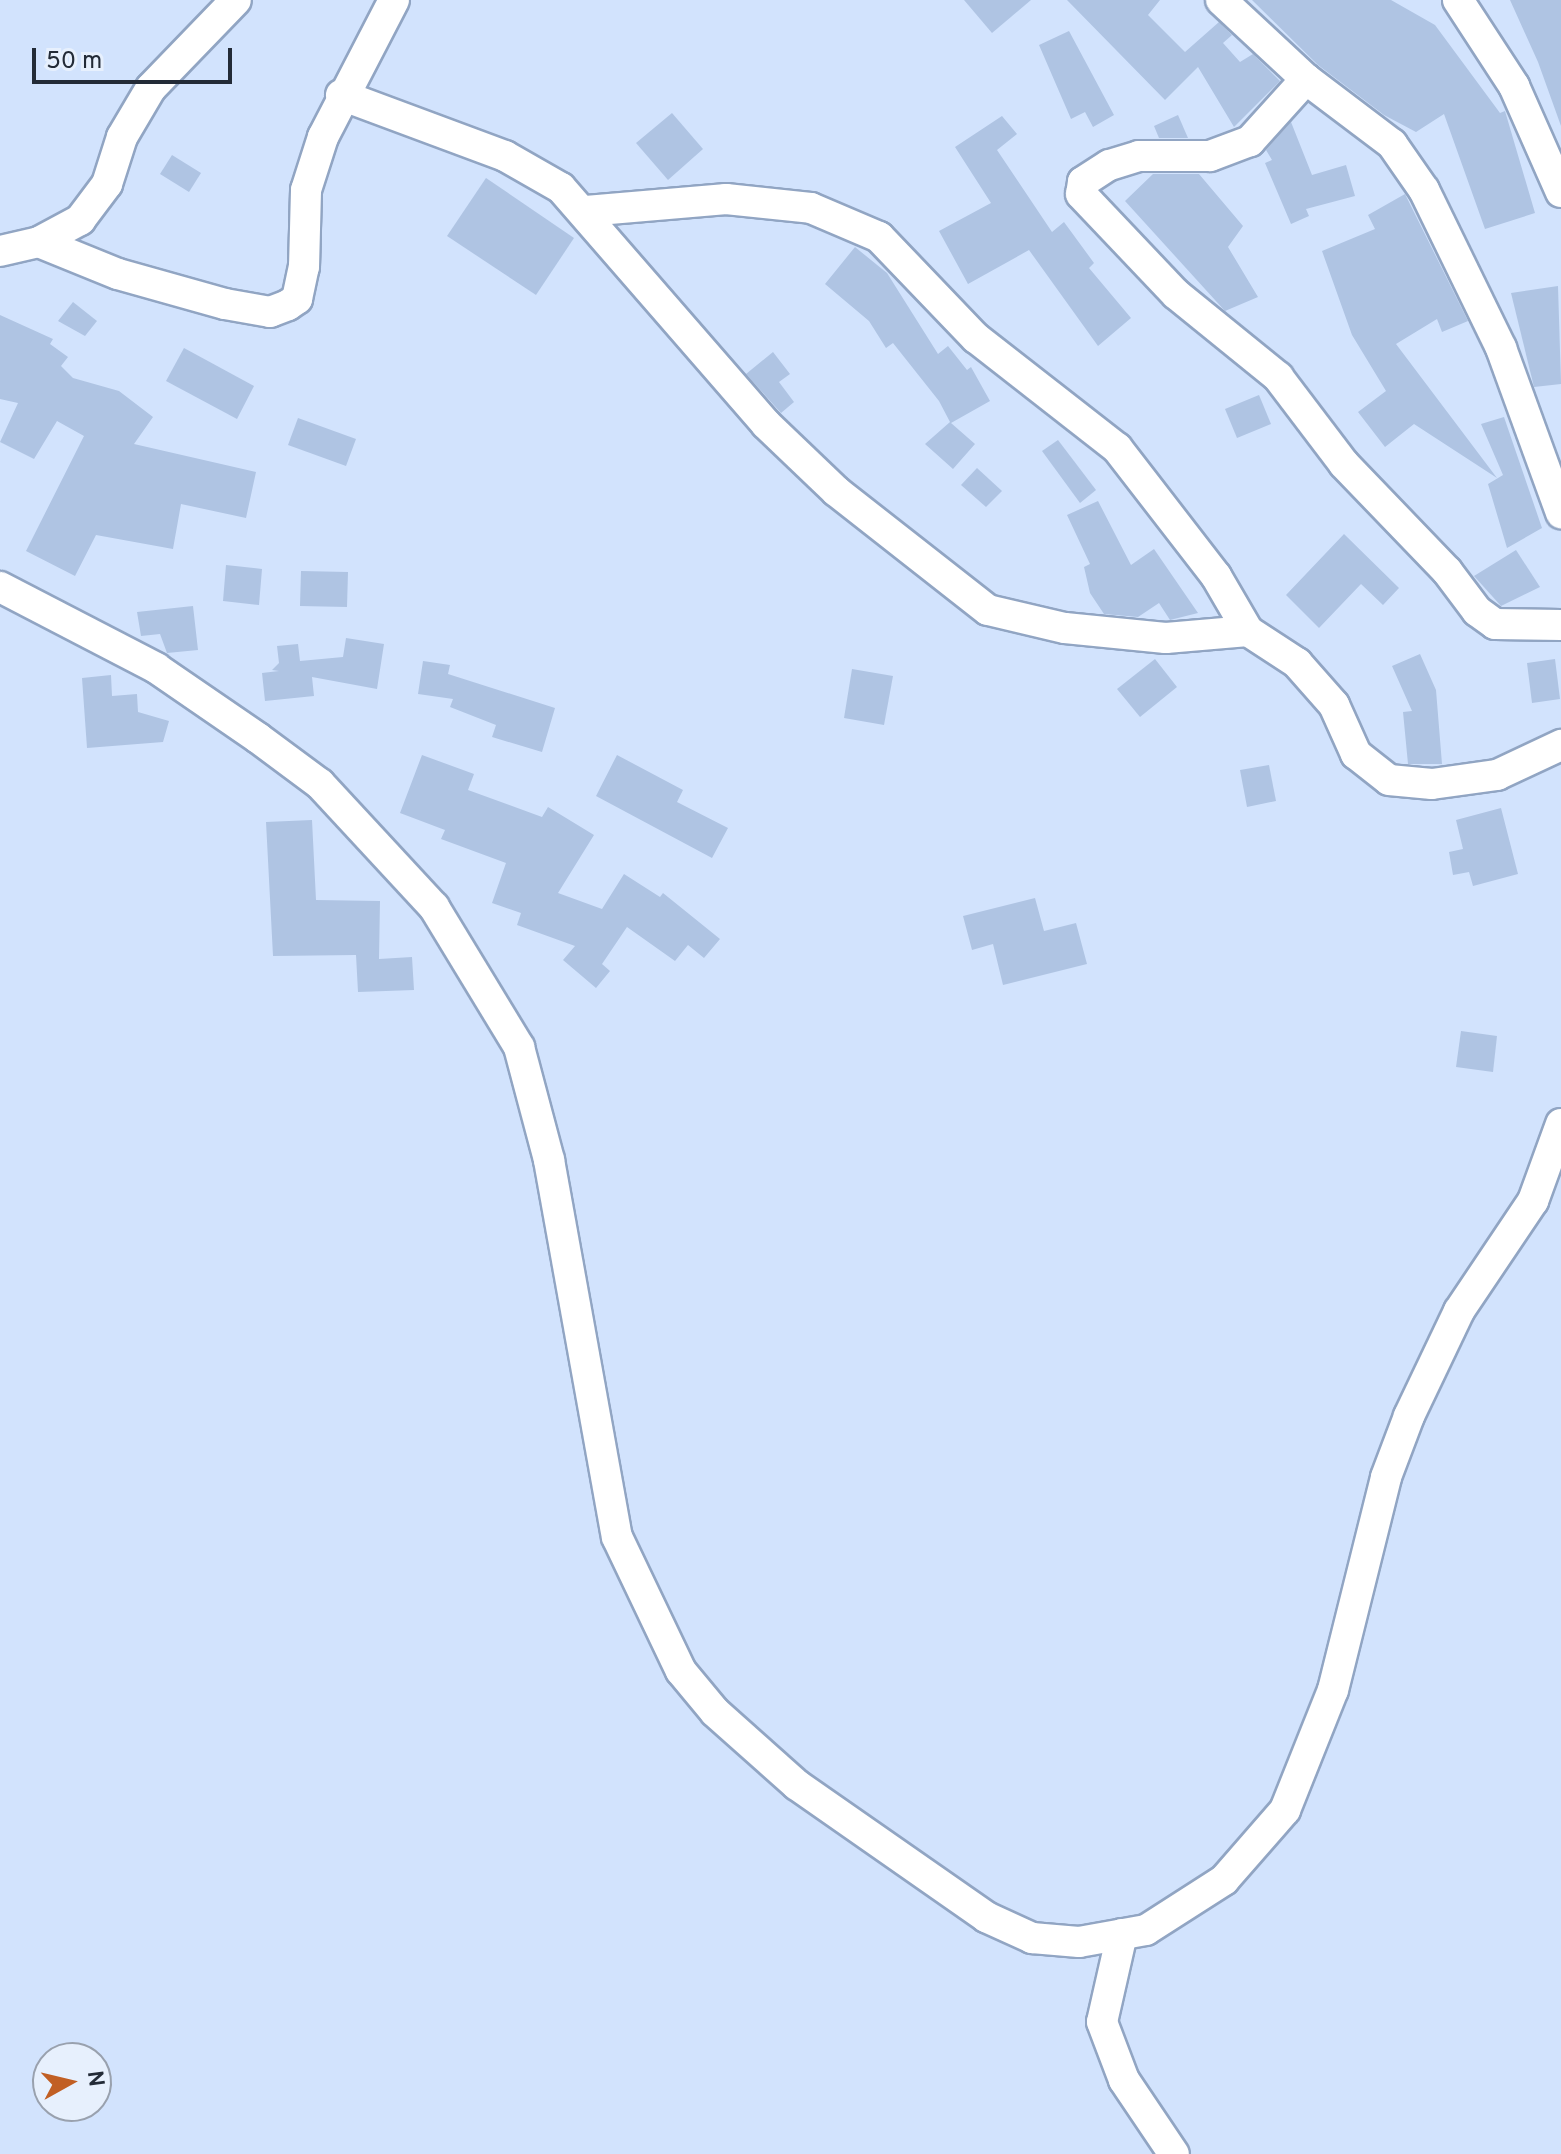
<!DOCTYPE html>
<html>
<head>
<meta charset="utf-8">
<style>
  body { margin:0 }
  #map { position:relative; width:1561px; height:2154px; overflow:hidden; background:#d2e3fd; font-family:Overpass,sans-serif }
  div>[style] { position:absolute }
  .building>* { inset:0; background:#afc4e3 }
  .roads { filter:drop-shadow(2px 0 #91a5c3) drop-shadow(-2px 0 #91a5c3) drop-shadow(0 2px #91a5c3) drop-shadow(0 -2px #91a5c3) }
  .minor>* { height:30px; margin:-15px; padding:0 15px; transform-origin:15px; border-radius:15px; background:#fff }
  span { translate:-50% -50%; white-space:nowrap; text-align:center; line-height:1.15; -webkit-text-stroke:8px #e7f0fd; paint-order:stroke }
  .north { position:absolute; left:32px; top:2042px; width:80px; height:80px; box-sizing:border-box; background:#e7f0fd; border:2px solid #99a1ae; border-radius:50%; rotate:82deg; font-size:22px; font-weight:700; line-height:32px; text-align:center; color:#232b37 }
  .north::after { content:''; display:block; margin:auto; width:28px; height:36px; background:#c15f24; clip-path:polygon(50% 0,100% 100%,50% 72%,0 100%) }
  .scale { position:absolute; left:32px; top:48px; width:200px; height:36px; box-sizing:border-box; border:4px solid #232b37; border-top:0; padding-left:10px; font-size:24px; line-height:28px; white-space:nowrap; color:#232b37; -webkit-text-stroke:6px #e7f0fd; paint-order:stroke }
</style>
</head>
<body>
<div id="map">
  <div class="building">
    <div style="clip-path:polygon(964px 0,1031px 0,992px 33px)"></div>
    <div style="clip-path:polygon(1067px 0,1160px 0,1148px 15px,1185px 52px,1219px 22px,1232px 35px,1223px 43px,1240px 62px,1253px 54px,1280px 81px,1234px 127px,1198px 67px,1165px 100px)"></div>
    <div style="clip-path:polygon(1252px 0,1391px 0,1435px 25px,1500px 113px,1505px 111px,1535px 213px,1485px 229px,1444px 114px,1416px 132px,1384px 115px,1318px 65px)"></div>
    <div style="clip-path:polygon(1510px 0,1561px 0,1561px 126px,1538px 62px)"></div>
    <div style="clip-path:polygon(1069px 31px,1114px 115px,1093px 127px,1085px 112px,1071px 119px,1039px 45px)"></div>
    <div style="clip-path:polygon(672px 113px,703px 149px,668px 180px,636px 143px)"></div>
    <div style="clip-path:polygon(1178px 115px,1188px 138px,1159px 138px,1154px 126px)"></div>
    <div style="clip-path:polygon(1002px 116px,1017px 134px,997px 150px,1052px 232px,1064px 222px,1094px 263px,1089px 268px,1131px 318px,1098px 346px,1029px 250px,968px 284px,939px 231px,991px 203px,955px 147px)"></div>
    <div style="clip-path:polygon(1291px 122px,1312px 175px,1346px 165px,1355px 196px,1306px 209px,1309px 216px,1291px 224px,1265px 163px,1272px 160px,1266px 150px)"></div>
    <div style="clip-path:polygon(172px 155px,201px 173px,189px 192px,160px 174px)"></div>
    <div style="clip-path:polygon(1153px 174px,1199px 174px,1243px 226px,1228px 247px,1258px 297px,1225px 311px,1125px 201px)"></div>
    <div style="clip-path:polygon(486px 178px,574px 238px,536px 295px,447px 236px)"></div>
    <div style="clip-path:polygon(1405px 194px,1468px 321px,1442px 332px,1437px 319px,1396px 344px,1497px 478px,1414px 424px,1385px 447px,1358px 412px,1386px 391px,1352px 335px,1322px 251px,1375px 229px,1368px 215px)"></div>
    <div style="clip-path:polygon(855px 247px,887px 273px,938px 354px,948px 346px,967px 370px,971px 367px,990px 401px,951px 423px,975px 444px,953px 469px,925px 444px,950px 422px,939px 401px,893px 343px,886px 348px,869px 321px,825px 284px)"></div>
    <div style="clip-path:polygon(1558px 286px,1561px 384px,1534px 387px,1511px 293px)"></div>
    <div style="clip-path:polygon(73px 302px,97px 321px,85px 336px,58px 321px)"></div>
    <div style="clip-path:polygon(0 315px,53px 339px,50px 344px,68px 357px,61px 366px,73px 378px,119px 391px,153px 417px,134px 444px,256px 472px,246px 518px,181px 504px,173px 549px,96px 535px,75px 576px,26px 551px,84px 436px,57px 421px,34px 459px,0 442px,18px 403px,0 399px)"></div>
    <div style="clip-path:polygon(184px 348px,254px 386px,237px 419px,166px 381px)"></div>
    <div style="clip-path:polygon(773px 352px,790px 374px,779px 382px,794px 402px,781px 413px,746px 374px)"></div>
    <div style="clip-path:polygon(1259px 395px,1271px 424px,1237px 438px,1225px 409px)"></div>
    <div style="clip-path:polygon(1504px 417px,1542px 528px,1507px 548px,1488px 484px,1503px 475px,1481px 424px)"></div>
    <div style="clip-path:polygon(298px 418px,356px 439px,346px 466px,288px 445px)"></div>
    <div style="clip-path:polygon(1058px 440px,1096px 490px,1080px 503px,1042px 451px)"></div>
    <div style="clip-path:polygon(977px 468px,1002px 491px,986px 507px,961px 485px)"></div>
    <div style="clip-path:polygon(1098px 501px,1131px 565px,1154px 549px,1198px 613px,1170px 620px,1159px 603px,1138px 617px,1104px 614px,1090px 593px,1084px 567px,1090px 564px,1067px 515px)"></div>
    <div style="clip-path:polygon(1344px 534px,1399px 588px,1383px 605px,1361px 584px,1319px 628px,1286px 595px)"></div>
    <div style="clip-path:polygon(1516px 550px,1540px 587px,1501px 606px,1474px 576px)"></div>
    <div style="clip-path:polygon(226px 565px,262px 569px,259px 605px,223px 601px)"></div>
    <div style="clip-path:polygon(301px 571px,348px 572px,347px 607px,300px 606px)"></div>
    <div style="clip-path:polygon(193px 606px,198px 650px,167px 653px,160px 634px,141px 636px,137px 612px)"></div>
    <div style="clip-path:polygon(346px 638px,384px 644px,377px 689px,312px 677px,314px 696px,265px 701px,262px 673px,279px 671px,272px 670px,279px 663px,277px 646px,298px 644px,300px 661px,343px 657px)"></div>
    <div style="clip-path:polygon(1420px 654px,1436px 690px,1442px 764px,1408px 764px,1403px 712px,1412px 711px,1392px 666px)"></div>
    <div style="clip-path:polygon(1155px 659px,1177px 687px,1140px 717px,1117px 689px)"></div>
    <div style="clip-path:polygon(1555px 659px,1560px 699px,1532px 703px,1527px 663px)"></div>
    <div style="clip-path:polygon(423px 661px,450px 665px,448px 674px,555px 708px,542px 752px,492px 737px,496px 725px,450px 707px,453px 699px,418px 694px)"></div>
    <div style="clip-path:polygon(852px 669px,893px 676px,884px 725px,844px 718px)"></div>
    <div style="clip-path:polygon(111px 675px,112px 696px,137px 694px,138px 712px,169px 721px,163px 742px,87px 748px,82px 678px)"></div>
    <div style="clip-path:polygon(422px 755px,474px 774px,468px 790px,542px 817px,548px 807px,594px 835px,558px 893px,602px 909px,624px 874px,660px 897px,663px 893px,720px 939px,704px 958px,688px 945px,675px 961px,627px 927px,602px 964px,610px 971px,596px 988px,563px 960px,575px 946px,517px 925px,521px 913px,492px 903px,506px 863px,441px 839px,445px 830px,400px 813px)"></div>
    <div style="clip-path:polygon(617px 755px,683px 790px,677px 802px,728px 828px,712px 858px,596px 796px)"></div>
    <div style="clip-path:polygon(1269px 765px,1276px 801px,1247px 807px,1240px 770px)"></div>
    <div style="clip-path:polygon(1501px 808px,1518px 874px,1473px 886px,1469px 872px,1453px 875px,1449px 852px,1463px 849px,1456px 820px)"></div>
    <div style="clip-path:polygon(312px 820px,316px 900px,380px 901px,379px 959px,412px 957px,414px 990px,358px 992px,356px 955px,273px 956px,266px 822px)"></div>
    <div style="clip-path:polygon(1035px 898px,1044px 931px,1076px 923px,1087px 964px,1003px 985px,993px 944px,972px 950px,963px 916px)"></div>
    <div style="clip-path:polygon(1461px 1031px,1497px 1036px,1493px 1072px,1456px 1067px)"></div>
  </div>
  <div class="roads">
    <div class="minor">
      <div style="left:1221px;top:0;width:116px;rotate:42.9deg"></div>
      <div style="left:1306px;top:79px;width:108px;rotate:37.1deg"></div>
      <div style="left:1392px;top:144px;width:56px;rotate:55.2deg"></div>
      <div style="left:1424px;top:190px;width:176px;rotate:64deg"></div>
      <div style="left:1501px;top:348px;width:176px;rotate:70deg"></div>
      <div style="left:1458px;top:0;width:103px;rotate:56.9deg"></div>
      <div style="left:1514px;top:86px;width:116px;rotate:66.1deg"></div>
      <div style="left:1306px;top:79px;width:84px;rotate:132.1deg"></div>
      <div style="left:1250px;top:141px;width:43px;rotate:159.4deg"></div>
      <div style="left:1210px;top:156px;width:71px;rotate:180deg"></div>
      <div style="left:1139px;top:156px;width:31px;rotate:163deg"></div>
      <div style="left:1109px;top:165px;width:31px;rotate:147deg"></div>
      <div style="left:1083px;top:182px;width:12px;rotate:99deg"></div>
      <div style="left:1081px;top:194px;width:138px;rotate:46.5deg"></div>
      <div style="left:1176px;top:294px;width:132px;rotate:39.1deg"></div>
      <div style="left:1278px;top:377px;width:109px;rotate:52.8deg"></div>
      <div style="left:1344px;top:464px;width:149px;rotate:46.1deg"></div>
      <div style="left:1447px;top:571px;width:50px;rotate:53.1deg"></div>
      <div style="left:1477px;top:611px;width:22px;rotate:36deg"></div>
      <div style="left:1495px;top:624px;width:66px;rotate:0.9deg"></div>
      <div style="left:341px;top:95px;width:175px;rotate:20.4deg"></div>
      <div style="left:505px;top:156px;width:64px;rotate:29.7deg"></div>
      <div style="left:561px;top:188px;width:313px;rotate:49deg"></div>
      <div style="left:766px;top:424px;width:97px;rotate:43.7deg"></div>
      <div style="left:836px;top:491px;width:193px;rotate:38.1deg"></div>
      <div style="left:988px;top:610px;width:79px;rotate:13.2deg"></div>
      <div style="left:1065px;top:628px;width:101px;rotate:5.7deg"></div>
      <div style="left:1166px;top:638px;width:82px;rotate:-4.9deg"></div>
      <div style="left:1248px;top:631px;width:59px;rotate:33.1deg"></div>
      <div style="left:1297px;top:663px;width:56px;rotate:48.6deg"></div>
      <div style="left:1334px;top:705px;width:54px;rotate:65.8deg"></div>
      <div style="left:1356px;top:754px;width:42px;rotate:38.2deg"></div>
      <div style="left:1389px;top:780px;width:43px;rotate:5.3deg"></div>
      <div style="left:1432px;top:784px;width:66px;rotate:-7.9deg"></div>
      <div style="left:1497px;top:775px;width:71px;rotate:-25.1deg"></div>
      <div style="left:586px;top:211px;width:141px;rotate:-4.9deg"></div>
      <div style="left:726px;top:199px;width:85px;rotate:6deg"></div>
      <div style="left:811px;top:208px;width:74px;rotate:23.1deg"></div>
      <div style="left:879px;top:237px;width:140px;rotate:46.2deg"></div>
      <div style="left:976px;top:338px;width:179px;rotate:38deg"></div>
      <div style="left:1117px;top:448px;width:162px;rotate:52.3deg"></div>
      <div style="left:1216px;top:576px;width:64px;rotate:59.8deg"></div>
      <div style="left:39px;top:242px;width:85px;rotate:22.1deg"></div>
      <div style="left:118px;top:274px;width:111px;rotate:15.7deg"></div>
      <div style="left:225px;top:304px;width:46px;rotate:10.1deg"></div>
      <div style="left:270px;top:312px;width:19px;rotate:-21deg"></div>
      <div style="left:288px;top:305px;width:11px;rotate:-34deg"></div>
      <div style="left:297px;top:299px;width:33px;rotate:-78deg"></div>
      <div style="left:304px;top:267px;width:77px;rotate:-88.5deg"></div>
      <div style="left:306px;top:190px;width:56px;rotate:-72.2deg"></div>
      <div style="left:323px;top:137px;width:154px;rotate:-62.6deg"></div>
      <div style="left:0;top:251px;width:40px;rotate:-13deg"></div>
      <div style="left:39px;top:242px;width:47px;rotate:-28.2deg"></div>
      <div style="left:80px;top:220px;width:45px;rotate:-53.1deg"></div>
      <div style="left:107px;top:184px;width:49px;rotate:-72.3deg"></div>
      <div style="left:122px;top:137px;width:57px;rotate:-59.4deg"></div>
      <div style="left:151px;top:88px;width:122px;rotate:-46deg"></div>
      <div style="left:0;top:587px;width:176px;rotate:27.4deg"></div>
      <div style="left:156px;top:668px;width:124px;rotate:34.5deg"></div>
      <div style="left:258px;top:738px;width:77px;rotate:36.6deg"></div>
      <div style="left:320px;top:784px;width:168px;rotate:47.2deg"></div>
      <div style="left:434px;top:907px;width:164px;rotate:58.7deg"></div>
      <div style="left:519px;top:1047px;width:117px;rotate:75.1deg"></div>
      <div style="left:549px;top:1160px;width:383px;rotate:79.8deg"></div>
      <div style="left:617px;top:1537px;width:148px;rotate:64.5deg"></div>
      <div style="left:681px;top:1671px;width:53px;rotate:50.3deg"></div>
      <div style="left:715px;top:1712px;width:110px;rotate:41.7deg"></div>
      <div style="left:797px;top:1785px;width:231px;rotate:34.9deg"></div>
      <div style="left:986px;top:1917px;width:51px;rotate:24.5deg"></div>
      <div style="left:1032px;top:1938px;width:47px;rotate:4.9deg"></div>
      <div style="left:1079px;top:1942px;width:68px;rotate:-10.2deg"></div>
      <div style="left:1146px;top:1930px;width:93px;rotate:-32.7deg"></div>
      <div style="left:1224px;top:1880px;width:93px;rotate:-48.9deg"></div>
      <div style="left:1285px;top:1810px;width:129px;rotate:-68.2deg"></div>
      <div style="left:1333px;top:1690px;width:219px;rotate:-76deg"></div>
      <div style="left:1386px;top:1477px;width:65px;rotate:-69.3deg"></div>
      <div style="left:1409px;top:1416px;width:116px;rotate:-64.5deg"></div>
      <div style="left:1459px;top:1311px;width:133px;rotate:-56.1deg"></div>
      <div style="left:1533px;top:1201px;width:82px;rotate:-70deg"></div>
      <div style="left:1122px;top:1934px;width:90px;rotate:102.8deg"></div>
      <div style="left:1102px;top:2022px;width:62px;rotate:69.2deg"></div>
      <div style="left:1124px;top:2080px;width:89px;rotate:56deg"></div>
    </div>
  </div>
  <div class="north">N</div>
  <div class="scale">50 m</div>
</div>
</body>
</html>
